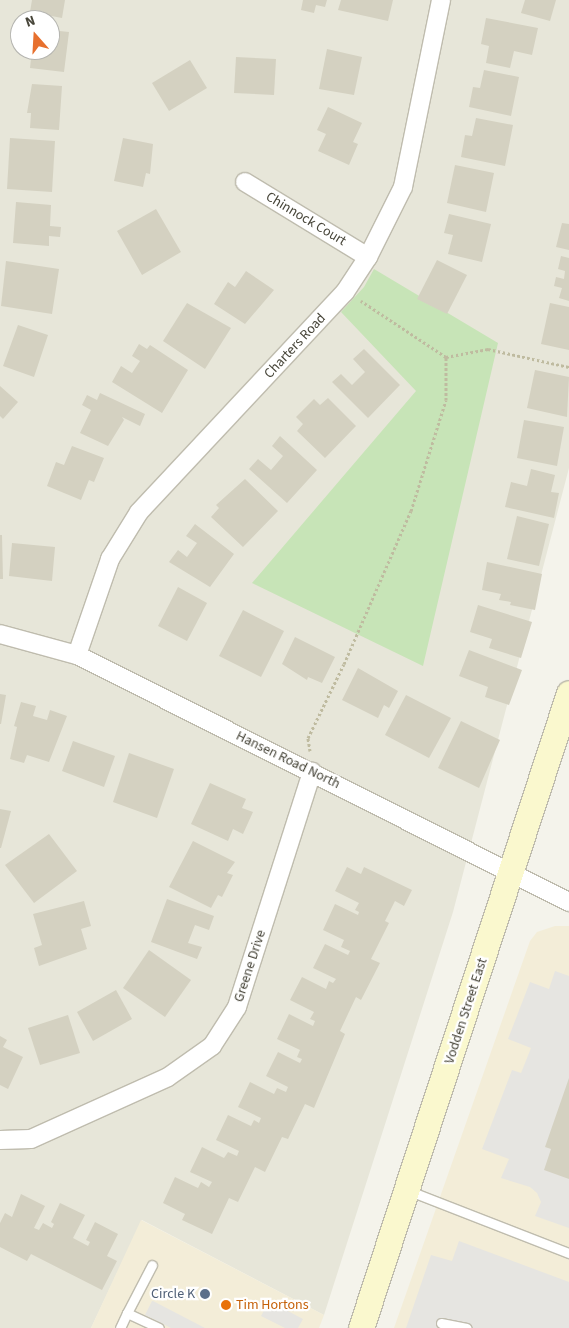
<!DOCTYPE html>
<html>
<head>
<meta charset="utf-8">
<style>
  body { margin:0 }
  #map { position:relative; width:569px; height:1328px; overflow:hidden; background:#f4f3eb; font-family:"Source Sans 3",sans-serif }
  div>[style] { position:absolute }
  .residential>* { inset:0; background:#e7e6d9 }
  .commercial>* { inset:0; background:#f3edd8 }
  .green>* { inset:0; background:#c7e4b7 }
  .parking>* { inset:0; background:#e6e5e1 }
  .building>* { inset:0; background:#d4d1c1 }
  .path>* { height:3px; margin-top:-1.5px; transform-origin:0; background:repeating-linear-gradient(90deg,#bfbba0 0 2.5px,transparent 0 5px) }
  .roads { filter:drop-shadow(1px 0 #bfbcae) drop-shadow(-1px 0 #bfbcae) drop-shadow(0 1px #bfbcae) drop-shadow(0 -1px #bfbcae) }
  .lane>* { height:9px; margin:-4.5px; padding:0 4.5px; transform-origin:4.5px; border-radius:4.5px; background:#fff }
  .street>* { height:18px; margin:-9px; padding:0 9px; transform-origin:9px; border-radius:9px; background:#fff }
  .secondary>* { height:25px; margin:-12.5px; padding:0 12.5px; transform-origin:12.5px; border-radius:12.5px; background:#faf8ce }
  .dots>* { width:14px; height:14px; translate:-50% -50%; box-sizing:border-box; border:2px solid #fff; border-radius:50% }
  span { translate:-50% -50%; white-space:nowrap; text-align:center; line-height:1.15; -webkit-text-stroke:4.5px #fff; paint-order:stroke }
  .street-label { font-size:14px; color:#474539 }
  .service-label { font-size:14px; color:#4e5e75 }
  .right { translate:-100% -50%; text-align:right }
  .food-label { font-size:14px; color:#c56008 }
  .left { translate:0 -50%; text-align:left }
  .north { position:absolute; left:10px; top:10px; width:50px; height:50px; box-sizing:border-box; background:#fff; border:1px solid #b5b5b0; border-radius:50%; rotate:341deg; font-size:14px; font-weight:700; line-height:20px; text-align:center; color:#474539 }
  .north::after { content:''; display:block; margin:auto; width:18px; height:22px; background:#e7702e; clip-path:polygon(50% 0,100% 100%,50% 72%,0 100%) }
</style>
</head>
<body>
<div id="map">
  <div class="residential">
    <div style="clip-path:polygon(evenodd,0 0,569px 0,569px 468px,453px 912px,324px 1315px,142px 1220px,91px 1328px,0 1328px,0 0,20px 20px,50px 20px,50px 50px,20px 50px,20px 20px)"></div>
  </div>
  <div class="commercial">
    <div style="clip-path:polygon(555px 926px,569px 926px,569px 1328px,394px 1328px,530px 941px,537px 932px)"></div>
    <div style="clip-path:polygon(141px 1220px,324px 1315px,319px 1328px,91px 1328px)"></div>
  </div>
  <div class="green">
    <div style="clip-path:polygon(374px 269px,498px 343px,423px 666px,252px 583px,416px 391px,341px 312px,364px 287px)"></div>
  </div>
  <div class="parking">
    <div style="clip-path:polygon(555px 971px,569px 976px,569px 1228px,535px 1216px,541px 1202px,537px 1193px,530px 1187px,501px 1178px,509px 1159px,482px 1149px,512px 1070px,521px 1073px,531px 1048px,508px 1039px,530px 982px,549px 989px)"></div>
    <div style="clip-path:polygon(459px 1241px,569px 1282px,569px 1328px,406px 1328px,431px 1255px,452px 1261px)"></div>
    <div style="clip-path:polygon(152px 1301px,153px 1301px,205px 1328px,171px 1328px,145px 1315px)"></div>
    <div style="clip-path:polygon(269px 1301px,303px 1319px,298px 1328px,285px 1328px,261px 1316px)"></div>
  </div>
  <div class="building">
    <div style="clip-path:polygon(32px 0,65px 0,62px 18px,30px 12px)"></div>
    <div style="clip-path:polygon(303px 0,327px 0,325px 7px,316px 5px,314px 13px,301px 10px)"></div>
    <div style="clip-path:polygon(341px 0,393px 0,388px 21px,338px 10px)"></div>
    <div style="clip-path:polygon(525px 0,556px 0,550px 21px,521px 13px)"></div>
    <div style="clip-path:polygon(486px 18px,538px 28px,532px 55px,514px 51px,510px 68px,486px 63px,489px 46px,481px 44px)"></div>
    <div style="clip-path:polygon(50px 30px,69px 32px,64px 72px,30px 68px,32px 50px,50px 50px)"></div>
    <div style="clip-path:polygon(327px 49px,362px 57px,354px 95px,319px 89px)"></div>
    <div style="clip-path:polygon(236px 57px,276px 59px,274px 95px,234px 93px)"></div>
    <div style="clip-path:polygon(190px 60px,207px 88px,169px 111px,152px 83px)"></div>
    <div style="clip-path:polygon(484px 70px,519px 77px,511px 116px,469px 107px,473px 87px,480px 88px)"></div>
    <div style="clip-path:polygon(32px 84px,62px 86px,59px 130px,30px 128px,31px 113px,27px 113px)"></div>
    <div style="clip-path:polygon(328px 107px,362px 123px,353px 142px,358px 144px,349px 165px,318px 151px,326px 134px,317px 130px)"></div>
    <div style="clip-path:polygon(476px 118px,513px 125px,505px 166px,461px 157px,465px 135px,472px 136px)"></div>
    <div style="clip-path:polygon(10px 138px,55px 141px,52px 192px,7px 189px)"></div>
    <div style="clip-path:polygon(123px 138px,153px 144px,150px 174px,146px 173px,143px 187px,114px 181px)"></div>
    <div style="clip-path:polygon(455px 165px,494px 173px,486px 212px,447px 203px)"></div>
    <div style="clip-path:polygon(16px 202px,51px 205px,50px 226px,61px 227px,60px 237px,49px 236px,49px 246px,13px 243px)"></div>
    <div style="clip-path:polygon(156px 209px,181px 252px,142px 275px,117px 231px)"></div>
    <div style="clip-path:polygon(449px 214px,491px 224px,482px 262px,448px 254px,453px 235px,444px 233px)"></div>
    <div style="clip-path:polygon(562px 223px,569px 224px,569px 250px,556px 247px)"></div>
    <div style="clip-path:polygon(561px 256px,569px 258px,569px 301px,559px 298px,562px 288px,554px 286px,556px 277px,564px 279px,565px 271px,558px 269px)"></div>
    <div style="clip-path:polygon(437px 260px,467px 275px,447px 314px,417px 299px)"></div>
    <div style="clip-path:polygon(6px 261px,59px 269px,52px 314px,1px 306px)"></div>
    <div style="clip-path:polygon(246px 271px,274px 290px,245px 324px,214px 304px,228px 282px,235px 287px)"></div>
    <div style="clip-path:polygon(187px 303px,231px 328px,205px 369px,163px 341px)"></div>
    <div style="clip-path:polygon(550px 303px,569px 307px,569px 350px,541px 344px)"></div>
    <div style="clip-path:polygon(18px 325px,48px 335px,34px 377px,3px 366px)"></div>
    <div style="clip-path:polygon(139px 344px,147px 349px,150px 345px,188px 370px,162px 413px,112px 382px,121px 366px,132px 373px,140px 361px,132px 356px)"></div>
    <div style="clip-path:polygon(364px 349px,400px 385px,368px 418px,332px 382px,341px 374px,352px 385px,365px 372px,353px 359px)"></div>
    <div style="clip-path:polygon(535px 370px,569px 377px,567px 417px,527px 408px)"></div>
    <div style="clip-path:polygon(0 386px,18px 402px,3px 419px,0 416px)"></div>
    <div style="clip-path:polygon(100px 393px,145px 414px,140px 426px,122px 417px,124px 420px,108px 446px,80px 433px,91px 410px,82px 405px,87px 395px,97px 400px)"></div>
    <div style="clip-path:polygon(328px 398px,356px 426px,325px 458px,297px 431px,303px 424px,296px 417px,314px 399px,320px 405px)"></div>
    <div style="clip-path:polygon(524px 420px,564px 427px,557px 466px,517px 458px)"></div>
    <div style="clip-path:polygon(280px 436px,317px 470px,287px 503px,249px 469px,258px 459px,271px 470px,283px 456px,272px 446px)"></div>
    <div style="clip-path:polygon(72px 446px,104px 458px,94px 482px,89px 480px,81px 500px,47px 486px,56px 462px,64px 465px)"></div>
    <div style="clip-path:polygon(531px 469px,555px 475px,551px 492px,559px 493px,554px 518px,505px 507px,511px 482px,527px 486px)"></div>
    <div style="clip-path:polygon(245px 479px,278px 511px,243px 547px,211px 517px,219px 508px,216px 505px)"></div>
    <div style="clip-path:polygon(517px 516px,549px 524px,539px 566px,507px 559px)"></div>
    <div style="clip-path:polygon(195px 524px,234px 554px,210px 587px,169px 562px,178px 550px,187px 557px,197px 543px,186px 536px)"></div>
    <div style="clip-path:polygon(0 535px,2px 535px,3px 579px,0 579px)"></div>
    <div style="clip-path:polygon(12px 543px,55px 547px,52px 581px,9px 576px)"></div>
    <div style="clip-path:polygon(487px 562px,542px 574px,535px 610px,510px 605px,511px 602px,499px 600px,501px 594px,482px 590px)"></div>
    <div style="clip-path:polygon(178px 587px,207px 603px,187px 641px,158px 626px)"></div>
    <div style="clip-path:polygon(478px 605px,532px 622px,521px 658px,489px 648px,492px 639px,470px 632px)"></div>
    <div style="clip-path:polygon(243px 610px,284px 631px,261px 677px,219px 656px)"></div>
    <div style="clip-path:polygon(295px 637px,335px 657px,322px 683px,308px 677px,307px 680px,282px 664px)"></div>
    <div style="clip-path:polygon(469px 650px,522px 670px,509px 705px,485px 697px,488px 687px,459px 676px)"></div>
    <div style="clip-path:polygon(358px 668px,398px 691px,389px 708px,384px 705px,378px 718px,342px 700px)"></div>
    <div style="clip-path:polygon(0 694px,6px 695px,1px 724px,0 724px)"></div>
    <div style="clip-path:polygon(406px 695px,451px 718px,429px 758px,385px 735px)"></div>
    <div style="clip-path:polygon(21px 702px,36px 706px,33px 716px,47px 720px,50px 710px,67px 716px,49px 762px,27px 755px,24px 763px,10px 759px,17px 727px,14px 726px)"></div>
    <div style="clip-path:polygon(461px 721px,500px 740px,479px 788px,438px 768px)"></div>
    <div style="clip-path:polygon(73px 741px,115px 756px,104px 787px,62px 771px)"></div>
    <div style="clip-path:polygon(129px 753px,174px 769px,157px 818px,113px 802px)"></div>
    <div style="clip-path:polygon(210px 783px,246px 799px,242px 808px,253px 812px,243px 834px,233px 829px,228px 841px,191px 824px)"></div>
    <div style="clip-path:polygon(0 809px,11px 811px,1px 848px,0 848px)"></div>
    <div style="clip-path:polygon(49px 834px,77px 871px,34px 903px,5px 865px)"></div>
    <div style="clip-path:polygon(193px 841px,235px 862px,227px 873px,233px 875px,222px 897px,218px 895px,211px 908px,169px 887px)"></div>
    <div style="clip-path:polygon(347px 867px,361px 874px,364px 867px,412px 890px,404px 906px,395px 901px,385px 921px,389px 923px,371px 959px,380px 963px,361px 1000px,356px 997px,340px 1031px,345px 1034px,314px 1108px,305px 1104px,288px 1139px,282px 1137px,265px 1172px,255px 1167px,238px 1202px,229px 1198px,212px 1234px,182px 1220px,185px 1214px,163px 1203px,175px 1177px,198px 1188px,201px 1182px,209px 1187px,212px 1182px,190px 1172px,202px 1147px,224px 1158px,228px 1152px,237px 1156px,239px 1151px,216px 1140px,228px 1115px,251px 1126px,254px 1120px,259px 1123px,261px 1118px,238px 1107px,250px 1082px,274px 1094px,277px 1088px,286px 1092px,288px 1087px,266px 1076px,278px 1052px,300px 1063px,302px 1059px,297px 1057px,300px 1050px,277px 1039px,289px 1014px,313px 1026px,315px 1021px,310px 1019px,314px 1012px,290px 1000px,302px 977px,326px 989px,329px 981px,333px 983px,336px 979px,313px 968px,325px 944px,348px 955px,350px 951px,341px 947px,344px 940px,323px 930px,335px 904px,358px 915px,359px 912px,355px 910px,359px 903px,335px 891px)"></div>
    <div style="clip-path:polygon(167px 899px,214px 916px,209px 930px,195px 925px,188px 943px,202px 947px,197px 959px,151px 942px)"></div>
    <div style="clip-path:polygon(84px 901px,91px 926px,81px 929px,87px 949px,39px 966px,34px 948px,42px 945px,33px 914px)"></div>
    <div style="clip-path:polygon(149px 950px,191px 980px,165px 1017px,123px 988px)"></div>
    <div style="clip-path:polygon(116px 990px,132px 1019px,93px 1041px,77px 1012px)"></div>
    <div style="clip-path:polygon(68px 1015px,80px 1053px,40px 1065px,28px 1028px)"></div>
    <div style="clip-path:polygon(0 1036px,7px 1040px,3px 1047px,23px 1057px,8px 1089px,0 1085px)"></div>
    <div style="clip-path:polygon(569px 1078px,569px 1179px,544px 1170px,551px 1149px,545px 1147px)"></div>
    <div style="clip-path:polygon(21px 1194px,45px 1206px,34px 1228px,39px 1230px,43px 1223px,52px 1228px,54px 1224px,51px 1222px,60px 1203px,85px 1215px,73px 1238px,88px 1246px,90px 1242px,86px 1240px,95px 1222px,118px 1234px,107px 1256px,117px 1261px,102px 1290px,31px 1254px,27px 1261px,0 1247px,0 1223px,5px 1213px,12px 1217px)"></div>
  </div>
  <div class="path">
    <div style="left:446px;top:357px;width:43px;rotate:-10.8deg"></div>
    <div style="left:488px;top:349px;width:83px;rotate:12.5deg"></div>
    <div style="left:310px;top:751px;width:13px;rotate:-99deg"></div>
    <div style="left:308px;top:738px;width:82px;rotate:-64.1deg"></div>
    <div style="left:344px;top:664px;width:167px;rotate:-66.4deg"></div>
    <div style="left:411px;top:511px;width:116px;rotate:-72.5deg"></div>
    <div style="left:446px;top:400px;width:43px;rotate:-90deg"></div>
    <div style="left:446px;top:357px;width:102px;rotate:-146.6deg"></div>
  </div>
  <div class="roads">
    <div class="lane">
      <div style="left:407px;top:1190px;width:174px;rotate:21.3deg"></div>
      <div style="left:127px;top:1313px;width:54px;rotate:-62.5deg"></div>
      <div style="left:441px;top:1323px;width:26px;rotate:11deg"></div>
      <div style="left:120px;top:1328px;width:17px;rotate:-65deg"></div>
      <div style="left:127px;top:1313px;width:35px;rotate:25deg"></div>
    </div>
    <div class="street">
      <div style="left:245px;top:182px;width:144px;rotate:31.4deg"></div>
      <div style="left:0;top:634px;width:80px;rotate:15.3deg"></div>
      <div style="left:77px;top:655px;width:551px;rotate:26.66deg"></div>
      <div style="left:77px;top:655px;width:102px;rotate:-71deg"></div>
      <div style="left:110px;top:559px;width:55px;rotate:-58.3deg"></div>
      <div style="left:139px;top:512px;width:301px;rotate:-46.9deg"></div>
      <div style="left:345px;top:292px;width:42px;rotate:-56.7deg"></div>
      <div style="left:368px;top:257px;width:78px;rotate:-63.4deg"></div>
      <div style="left:403px;top:187px;width:191px;rotate:-78.5deg"></div>
      <div style="left:0;top:1140px;width:31px;rotate:-2deg"></div>
      <div style="left:31px;top:1139px;width:150px;rotate:-24.3deg"></div>
      <div style="left:168px;top:1077px;width:54px;rotate:-35.2deg"></div>
      <div style="left:212px;top:1046px;width:46px;rotate:-57.3deg"></div>
      <div style="left:237px;top:1007px;width:247px;rotate:-72.3deg"></div>
    </div>
    <div class="secondary">
      <div style="left:361px;top:1328px;width:668px;rotate:-71.86deg"></div>
    </div>
  </div>
  <div class="dots">
    <div style="left:205px;top:1294px;background:#5c6f8a"></div>
    <div style="left:226px;top:1305px;background:#e8710a"></div>
  </div>
  <div class="street-label">
    <span style="left:306px;top:219px;rotate:31deg">Chinnock Court</span>
    <span style="left:295px;top:346px;rotate:-47deg">Charters Road</span>
    <span style="left:288px;top:760px;rotate:26deg">Hansen Road North</span>
    <span style="left:250px;top:966px;rotate:-72deg">Greene Drive</span>
    <span style="left:466px;top:1011px;rotate:-72deg">Vodden Street East</span>
  </div>
  <div class="service-label">
    <span class="right" style="left:195px;top:1294px">Circle K</span>
  </div>
  <div class="food-label">
    <span class="left" style="left:236px;top:1305px">Tim Hortons</span>
  </div>
  <div class="north">N</div>
</div>
</body>
</html>
